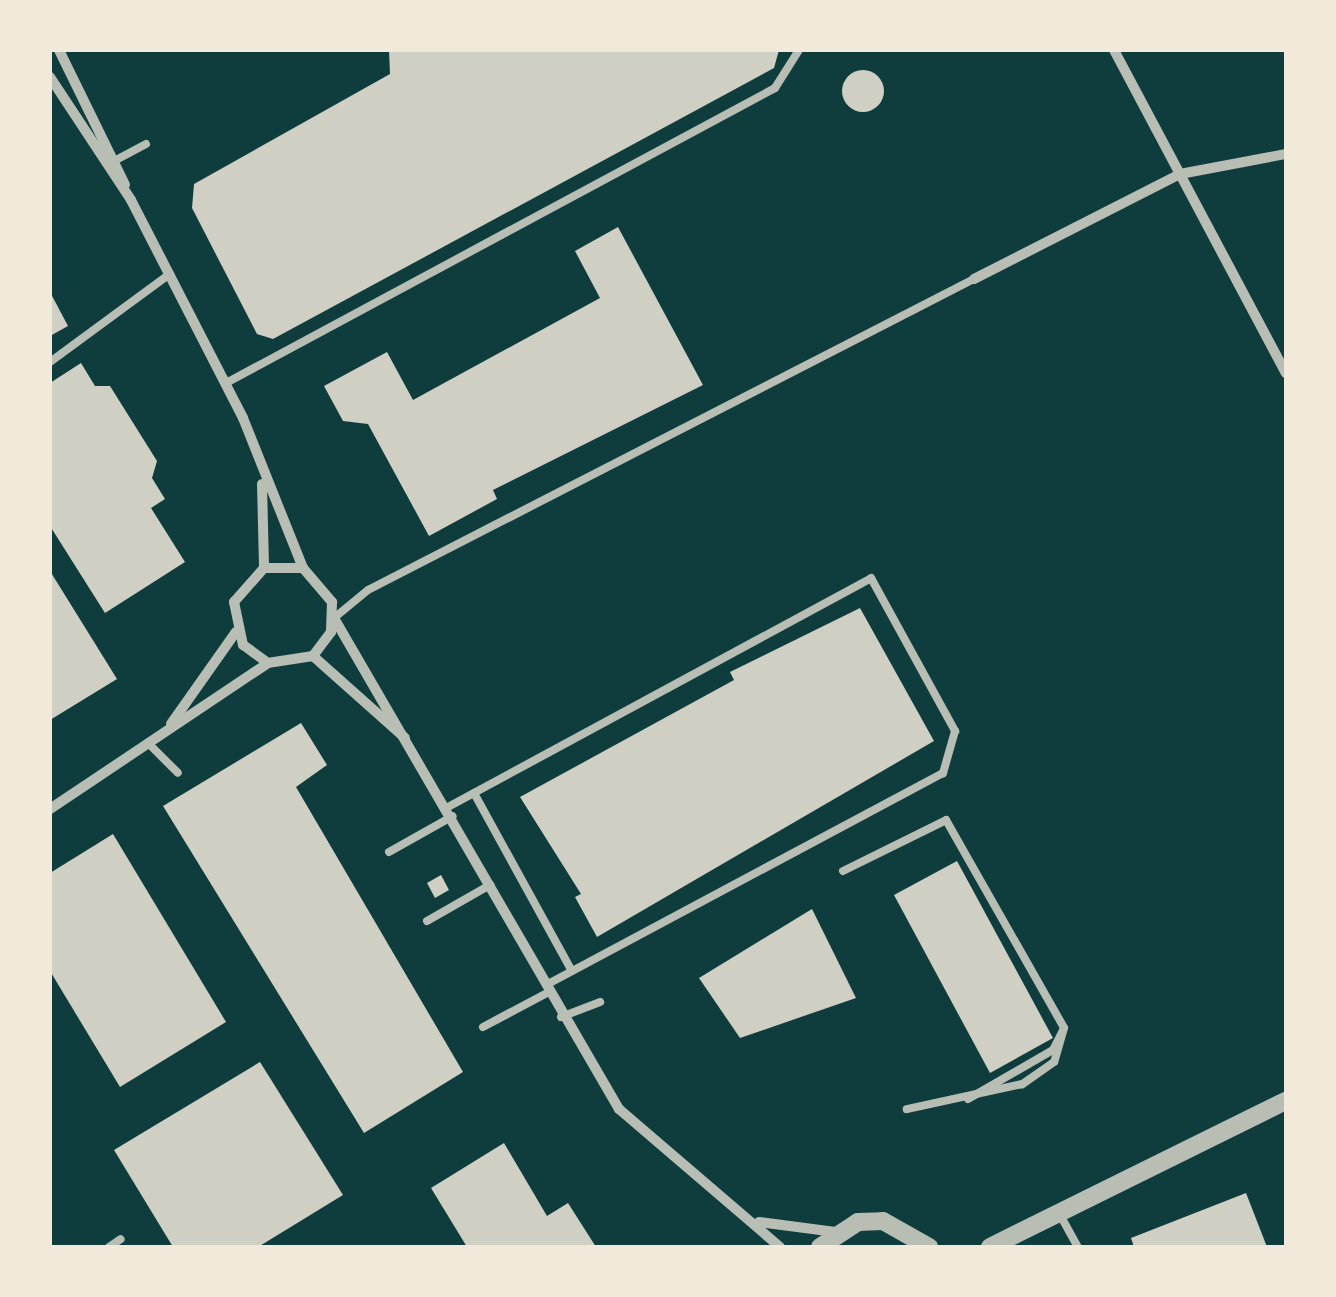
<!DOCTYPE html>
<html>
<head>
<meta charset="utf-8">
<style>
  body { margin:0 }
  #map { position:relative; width:1336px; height:1297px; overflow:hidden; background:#0f3d3e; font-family:"Space Grotesk",sans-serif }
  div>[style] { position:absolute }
  .building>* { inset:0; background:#cfcfc3 }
  .round { border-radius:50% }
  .service>* { height:8px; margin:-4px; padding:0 4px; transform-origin:4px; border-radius:4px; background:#b8beb3 }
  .minor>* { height:10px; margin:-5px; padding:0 5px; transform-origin:5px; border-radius:5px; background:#b8beb3 }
  .tertiary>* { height:18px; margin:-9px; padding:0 9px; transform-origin:9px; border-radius:9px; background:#b8beb3 }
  span { translate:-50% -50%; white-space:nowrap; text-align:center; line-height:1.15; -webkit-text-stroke:10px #f1e9da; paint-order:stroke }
  .frame { position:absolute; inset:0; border:52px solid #f1e9da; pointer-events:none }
</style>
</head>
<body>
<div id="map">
  <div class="building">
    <div style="clip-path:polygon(389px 50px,779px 50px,774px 68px,273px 339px,257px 334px,192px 208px,194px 184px,390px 74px)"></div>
    <div class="round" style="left:842px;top:70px;width:42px;height:42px"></div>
    <div style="clip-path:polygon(618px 227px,703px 385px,493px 490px,497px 499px,429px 536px,368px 424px,343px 421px,324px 386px,387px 352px,413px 400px,600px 298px,575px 251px)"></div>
    <div style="clip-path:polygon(50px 292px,68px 326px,50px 336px)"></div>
    <div style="clip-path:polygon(81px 363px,95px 386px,110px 386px,157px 461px,152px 478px,165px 499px,151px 508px,185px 562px,105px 613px,50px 526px,50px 383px)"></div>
    <div style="clip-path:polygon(50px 571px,117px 679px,50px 720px)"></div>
    <div style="clip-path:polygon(860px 608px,934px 741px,597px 937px,575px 897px,581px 894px,520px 797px,734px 680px,730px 672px)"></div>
    <div style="clip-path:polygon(301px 723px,327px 765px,296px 787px,463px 1072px,364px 1133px,163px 806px)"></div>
    <div style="clip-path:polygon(113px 834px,226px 1022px,120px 1087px,50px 971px,50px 873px)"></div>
    <div style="clip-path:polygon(957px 861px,1053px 1038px,990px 1073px,894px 895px)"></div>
    <div style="clip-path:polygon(441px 875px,449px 890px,435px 898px,427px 883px)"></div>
    <div style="clip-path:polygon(812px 909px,856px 998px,740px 1038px,699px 978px)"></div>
    <div style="clip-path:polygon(260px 1062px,343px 1195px,258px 1247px,173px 1247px,114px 1150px)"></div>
    <div style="clip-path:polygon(504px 1143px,547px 1216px,568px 1203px,596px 1247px,467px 1247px,431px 1188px)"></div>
    <div style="clip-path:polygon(1246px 1193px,1267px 1247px,1134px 1247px,1131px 1238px)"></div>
  </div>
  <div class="service">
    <div style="left:116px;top:160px;width:34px;rotate:-28deg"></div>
    <div style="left:50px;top:362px;width:149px;rotate:-36.3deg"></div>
    <div style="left:226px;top:383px;width:623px;rotate:-28.25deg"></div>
    <div style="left:775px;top:88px;width:45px;rotate:-57.7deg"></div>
    <div style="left:334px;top:618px;width:44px;rotate:-39.5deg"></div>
    <div style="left:368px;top:590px;width:681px;rotate:-27.17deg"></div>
    <div style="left:148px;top:743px;width:42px;rotate:45deg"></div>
    <div style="left:474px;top:793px;width:203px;rotate:61.2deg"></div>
    <div style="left:448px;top:807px;width:481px;rotate:-28.4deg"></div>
    <div style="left:871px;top:578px;width:175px;rotate:61.2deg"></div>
    <div style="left:955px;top:731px;width:44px;rotate:105.9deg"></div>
    <div style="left:943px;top:773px;width:450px;rotate:151.9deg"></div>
    <div style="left:389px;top:852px;width:73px;rotate:-29.4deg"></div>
    <div style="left:843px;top:871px;width:115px;rotate:-26.3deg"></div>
    <div style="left:946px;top:820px;width:239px;rotate:60.4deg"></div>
    <div style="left:1064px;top:1028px;width:35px;rotate:106deg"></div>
    <div style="left:1054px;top:1062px;width:39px;rotate:145deg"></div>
    <div style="left:1022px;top:1084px;width:118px;rotate:167.7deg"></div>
    <div style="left:427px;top:921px;width:73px;rotate:-29.7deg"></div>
    <div style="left:561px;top:1017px;width:42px;rotate:-21deg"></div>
    <div style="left:483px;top:1027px;width:72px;rotate:-28deg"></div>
    <div style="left:968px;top:1099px;width:98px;rotate:-30deg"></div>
    <div style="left:1053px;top:1050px;width:22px;rotate:-63deg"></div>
    <div style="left:1059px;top:1213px;width:39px;rotate:61deg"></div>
    <div style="left:109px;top:1247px;width:14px;rotate:-34deg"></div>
  </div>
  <div class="minor">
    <div style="left:59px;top:50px;width:150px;rotate:63.9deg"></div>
    <div style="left:1114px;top:50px;width:366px;rotate:62deg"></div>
    <div style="left:50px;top:77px;width:147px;rotate:56.6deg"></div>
    <div style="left:131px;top:200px;width:245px;rotate:62.8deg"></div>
    <div style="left:243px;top:418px;width:162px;rotate:68.2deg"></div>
    <div style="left:303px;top:568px;width:45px;rotate:49.5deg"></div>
    <div style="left:332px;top:602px;width:30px;rotate:92deg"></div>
    <div style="left:331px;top:632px;width:30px;rotate:127deg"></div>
    <div style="left:313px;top:656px;width:46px;rotate:171.2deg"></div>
    <div style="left:268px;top:663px;width:31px;rotate:-144deg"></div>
    <div style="left:243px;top:645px;width:44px;rotate:-101.8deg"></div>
    <div style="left:234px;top:602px;width:45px;rotate:-48.6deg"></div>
    <div style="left:264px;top:568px;width:39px"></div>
    <div style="left:974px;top:279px;width:231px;rotate:-27deg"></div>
    <div style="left:1180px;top:174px;width:108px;rotate:-10.7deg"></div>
    <div style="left:262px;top:484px;width:84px;rotate:88.6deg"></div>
    <div style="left:334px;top:618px;width:568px;rotate:59.87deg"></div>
    <div style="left:619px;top:1109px;width:212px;rotate:40.6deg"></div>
    <div style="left:313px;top:656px;width:123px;rotate:41.7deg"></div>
    <div style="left:171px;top:724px;width:113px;rotate:-54.8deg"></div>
    <div style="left:50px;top:809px;width:262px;rotate:-33.8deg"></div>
    <div style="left:759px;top:1222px;width:77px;rotate:7.5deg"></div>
  </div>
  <div class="tertiary">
    <div style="left:820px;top:1247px;width:45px;rotate:-33.3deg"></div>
    <div style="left:858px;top:1222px;width:25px;rotate:-2deg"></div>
    <div style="left:883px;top:1221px;width:53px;rotate:29.5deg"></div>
    <div style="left:990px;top:1247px;width:330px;rotate:-26.3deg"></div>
  </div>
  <div class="frame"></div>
</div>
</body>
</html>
